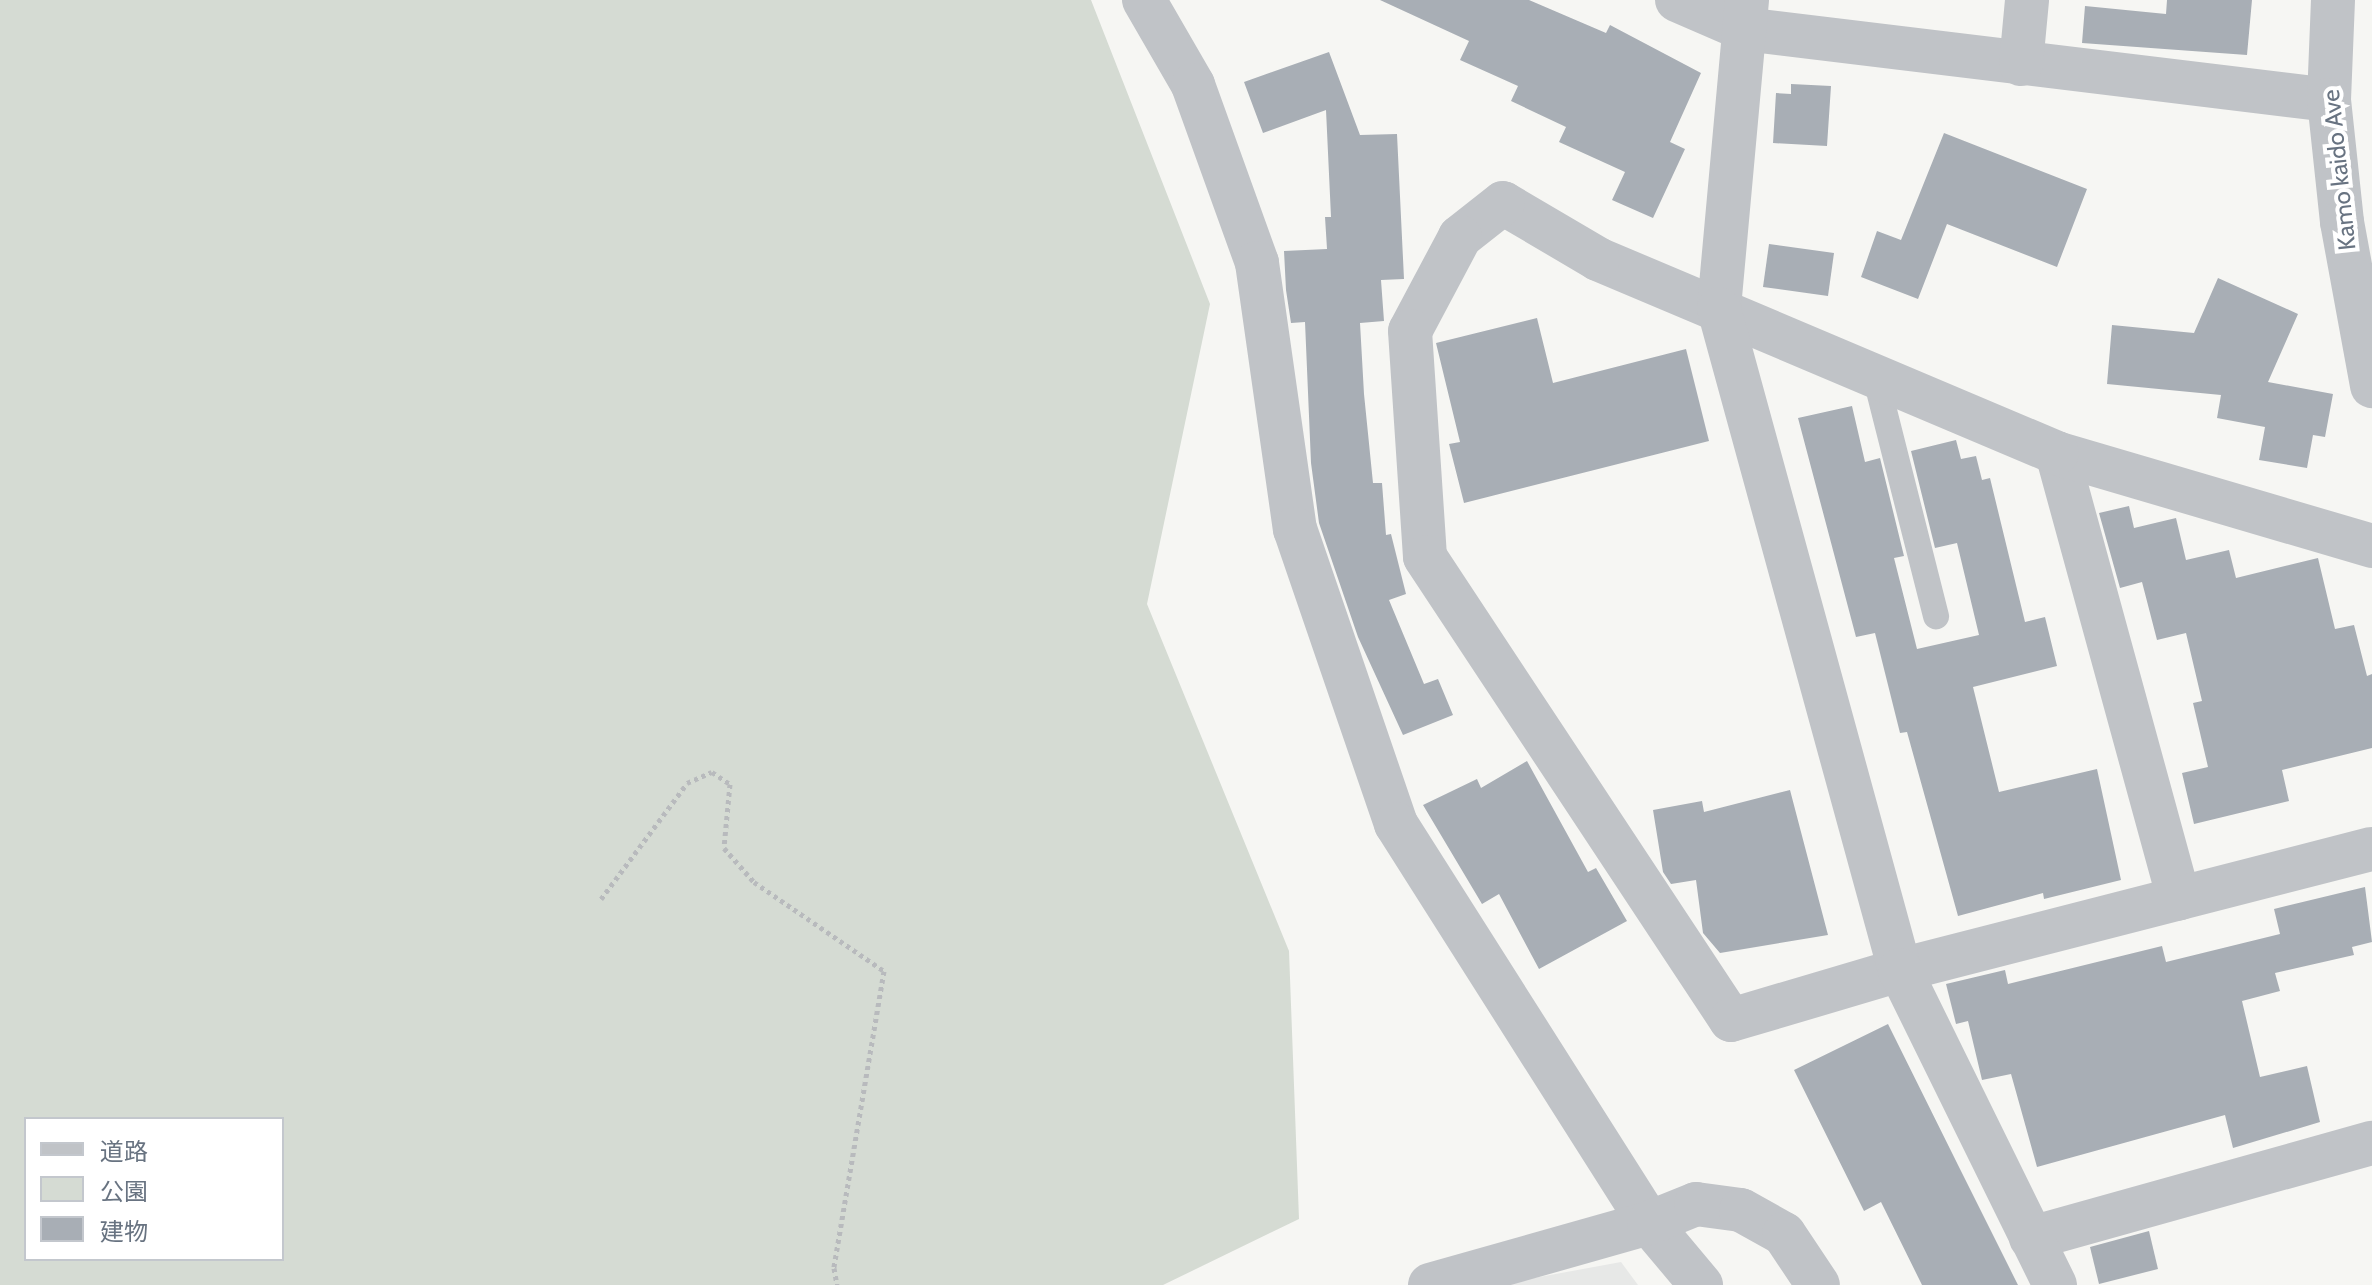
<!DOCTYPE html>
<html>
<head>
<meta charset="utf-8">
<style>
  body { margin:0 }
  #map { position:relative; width:2372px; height:1285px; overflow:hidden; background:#f6f6f3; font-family:Cabin,"Noto Sans JP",sans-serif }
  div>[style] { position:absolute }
  .built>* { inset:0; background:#e7e8e7 }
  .green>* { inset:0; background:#d5dbd3 }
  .building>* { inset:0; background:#a8aeb5 }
  .path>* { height:5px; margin-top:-2.5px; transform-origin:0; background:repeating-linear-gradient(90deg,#b8babd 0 4px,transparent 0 8px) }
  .service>* { height:26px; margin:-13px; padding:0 13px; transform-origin:13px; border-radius:13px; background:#c0c3c7 }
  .minor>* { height:44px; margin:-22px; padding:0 22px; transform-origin:22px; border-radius:22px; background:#c0c3c7 }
  .tertiary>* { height:44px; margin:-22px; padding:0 22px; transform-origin:22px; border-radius:22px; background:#c0c3c7 }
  span { translate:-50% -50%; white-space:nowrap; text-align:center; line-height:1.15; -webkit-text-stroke:8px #fff; paint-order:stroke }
  .street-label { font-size:24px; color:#687381 }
  .legend { position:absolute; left:24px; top:1117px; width:260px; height:144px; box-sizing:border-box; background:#fff; border:2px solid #c3c7cd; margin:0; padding:10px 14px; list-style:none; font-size:24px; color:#687381 }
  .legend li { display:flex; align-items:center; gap:16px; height:40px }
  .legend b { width:40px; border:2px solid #c3c7cd }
</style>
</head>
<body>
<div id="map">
  <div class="built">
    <div style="clip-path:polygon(1621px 1262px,1638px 1285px,1496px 1285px)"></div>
  </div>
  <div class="green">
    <div style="clip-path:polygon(evenodd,0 0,1091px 0,1210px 304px,1147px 604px,1289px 951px,1299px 1219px,1163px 1285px,0 1285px,0 0,26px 1119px,282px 1119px,282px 1259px,26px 1259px,26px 1119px)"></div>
  </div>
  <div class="building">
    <div style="clip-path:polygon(1380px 0,1529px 0,1606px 33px,1610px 25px,1701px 73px,1670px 142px,1685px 149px,1653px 218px,1612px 200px,1625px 172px,1559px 142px,1566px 127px,1511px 101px,1518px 86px,1460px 60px,1469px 41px)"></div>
    <div style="clip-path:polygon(2167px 0,2252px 0,2247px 55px,2082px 43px,2085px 6px,2166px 14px)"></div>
    <div style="clip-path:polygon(1329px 52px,1360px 135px,1397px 134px,1404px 279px,1381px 280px,1384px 321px,1360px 323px,1364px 394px,1373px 483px,1382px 483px,1386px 535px,1391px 534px,1406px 594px,1389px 600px,1424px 684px,1438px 679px,1453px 715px,1403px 735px,1358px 637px,1319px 523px,1311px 463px,1305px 322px,1291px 323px,1286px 290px,1284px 251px,1327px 249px,1325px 217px,1331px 217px,1326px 110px,1263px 133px,1244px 82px)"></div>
    <div style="clip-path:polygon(1791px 84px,1831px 86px,1827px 146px,1773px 143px,1776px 93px,1791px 94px)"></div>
    <div style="clip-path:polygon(1944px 133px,2087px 189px,2057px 267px,1947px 224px,1918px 299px,1861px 277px,1877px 231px,1901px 240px)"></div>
    <div style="clip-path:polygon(1769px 244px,1834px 253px,1828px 296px,1763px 287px)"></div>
    <div style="clip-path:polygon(2218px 278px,2298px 314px,2268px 382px,2333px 394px,2325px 437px,2313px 435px,2307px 468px,2259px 460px,2265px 427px,2217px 418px,2221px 395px,2107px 384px,2112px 325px,2194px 333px)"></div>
    <div style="clip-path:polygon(1537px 318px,1553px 383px,1686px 349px,1709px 441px,1464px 503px,1449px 444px,1460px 442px,1436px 343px)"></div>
    <div style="clip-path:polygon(1852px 406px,1865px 462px,1880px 458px,1904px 556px,1894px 558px,1917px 649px,1979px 635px,1957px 543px,1935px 548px,1911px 451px,1956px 440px,1961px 459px,1976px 456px,1982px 480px,1990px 478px,2025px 622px,2045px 617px,2057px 666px,1973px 687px,1999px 792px,2097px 769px,2121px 880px,2044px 899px,2043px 893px,1958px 916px,1907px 732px,1900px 733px,1875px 633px,1856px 637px,1798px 418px)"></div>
    <div style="clip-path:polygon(2129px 506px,2134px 528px,2176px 518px,2186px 560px,2229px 550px,2236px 578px,2318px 558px,2335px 629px,2354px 625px,2367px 676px,2372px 674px,2372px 748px,2282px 770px,2289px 801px,2194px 824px,2182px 773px,2208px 767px,2193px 703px,2202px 701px,2186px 633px,2157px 640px,2142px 582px,2120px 588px,2099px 513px)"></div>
    <div style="clip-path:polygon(1527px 761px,1588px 872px,1596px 868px,1627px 921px,1539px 969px,1499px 894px,1482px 904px,1423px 805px,1477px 779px,1481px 788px)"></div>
    <div style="clip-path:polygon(1790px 790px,1828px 935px,1720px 953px,1703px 933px,1696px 880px,1671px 884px,1663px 872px,1653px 810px,1702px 801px,1704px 812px)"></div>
    <div style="clip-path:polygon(2365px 887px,2372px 942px,2352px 947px,2354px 955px,2275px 973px,2280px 991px,2242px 1001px,2260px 1077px,2307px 1066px,2320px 1122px,2233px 1148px,2225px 1115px,2037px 1167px,2011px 1074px,1982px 1080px,1968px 1021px,1956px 1024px,1946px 984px,2005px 970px,2008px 984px,2162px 946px,2166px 962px,2280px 934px,2274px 909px)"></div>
    <div style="clip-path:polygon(1888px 1024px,1958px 1165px,2018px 1285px,1922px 1285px,1881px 1202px,1864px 1211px,1794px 1070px)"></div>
    <div style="clip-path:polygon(2149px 1231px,2158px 1269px,2099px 1284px,2090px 1247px)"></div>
  </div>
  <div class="path">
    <div style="left:601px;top:899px;width:144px;rotate:-53.4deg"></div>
    <div style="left:687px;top:783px;width:27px;rotate:-24deg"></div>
    <div style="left:712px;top:772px;width:22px;rotate:34deg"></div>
    <div style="left:730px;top:784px;width:64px;rotate:95.4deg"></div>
    <div style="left:724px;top:848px;width:45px;rotate:48.6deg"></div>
    <div style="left:754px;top:882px;width:158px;rotate:34.4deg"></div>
    <div style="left:884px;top:971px;width:301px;rotate:99.6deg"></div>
    <div style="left:834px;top:1268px;width:17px;rotate:80deg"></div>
  </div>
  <div class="service">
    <div style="left:1875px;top:375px;width:249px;rotate:75.8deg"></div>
  </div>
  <div class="minor">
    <div style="left:1144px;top:0;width:98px;rotate:60deg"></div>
    <div style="left:1193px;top:85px;width:189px;rotate:70.2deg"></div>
    <div style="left:1257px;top:263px;width:269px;rotate:81.9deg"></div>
    <div style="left:1295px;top:529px;width:312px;rotate:71.1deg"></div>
    <div style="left:1396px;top:824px;width:472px;rotate:57.6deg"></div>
    <div style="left:1649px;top:1223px;width:81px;rotate:50deg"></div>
    <div style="left:1677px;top:0;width:73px;rotate:23.4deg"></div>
    <div style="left:1744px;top:29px;width:589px;rotate:6.92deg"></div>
    <div style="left:2333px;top:0;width:100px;rotate:92.3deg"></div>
    <div style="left:2329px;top:100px;width:123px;rotate:83.9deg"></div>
    <div style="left:2342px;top:222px;width:167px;rotate:79.6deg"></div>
    <div style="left:2021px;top:64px;width:64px;rotate:-84.6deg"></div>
    <div style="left:2057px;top:453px;width:462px;rotate:74.7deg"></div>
    <div style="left:2372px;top:546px;width:328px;rotate:-163.6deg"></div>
    <div style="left:2057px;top:453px;width:498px;rotate:-157.1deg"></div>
    <div style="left:1598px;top:259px;width:110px;rotate:-149.5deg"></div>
    <div style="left:1503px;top:203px;width:55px;rotate:141.7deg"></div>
    <div style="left:1460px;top:237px;width:106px;rotate:118deg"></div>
    <div style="left:1410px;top:331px;width:226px;rotate:86.2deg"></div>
    <div style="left:1425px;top:557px;width:555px;rotate:56.54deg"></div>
    <div style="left:1731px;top:1020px;width:176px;rotate:-16.5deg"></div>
    <div style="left:1900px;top:970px;width:487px;rotate:-14.4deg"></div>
    <div style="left:2031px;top:1238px;width:354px;rotate:-15.6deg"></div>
    <div style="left:1430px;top:1285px;width:228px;rotate:-15.8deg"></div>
    <div style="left:1649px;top:1223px;width:51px;rotate:-22deg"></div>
    <div style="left:1696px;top:1204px;width:45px;rotate:7.6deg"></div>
    <div style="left:1741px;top:1210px;width:49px;rotate:29.2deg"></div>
    <div style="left:1784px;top:1234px;width:61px;rotate:56.3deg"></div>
  </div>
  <div class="tertiary">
    <div style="left:1747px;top:0;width:310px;rotate:95.2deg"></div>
    <div style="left:1719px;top:309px;width:685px;rotate:74.69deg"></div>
    <div style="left:1900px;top:970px;width:351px;rotate:63.8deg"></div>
  </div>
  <div class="street-label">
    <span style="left:2339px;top:170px;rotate:-96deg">Kamo kaido Ave</span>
  </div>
  <ul class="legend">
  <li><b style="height:10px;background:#c0c3c7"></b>道路</li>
  <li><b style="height:22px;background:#d5dbd3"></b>公園</li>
  <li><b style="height:22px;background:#a8aeb5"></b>建物</li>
  </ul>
</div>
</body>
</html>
